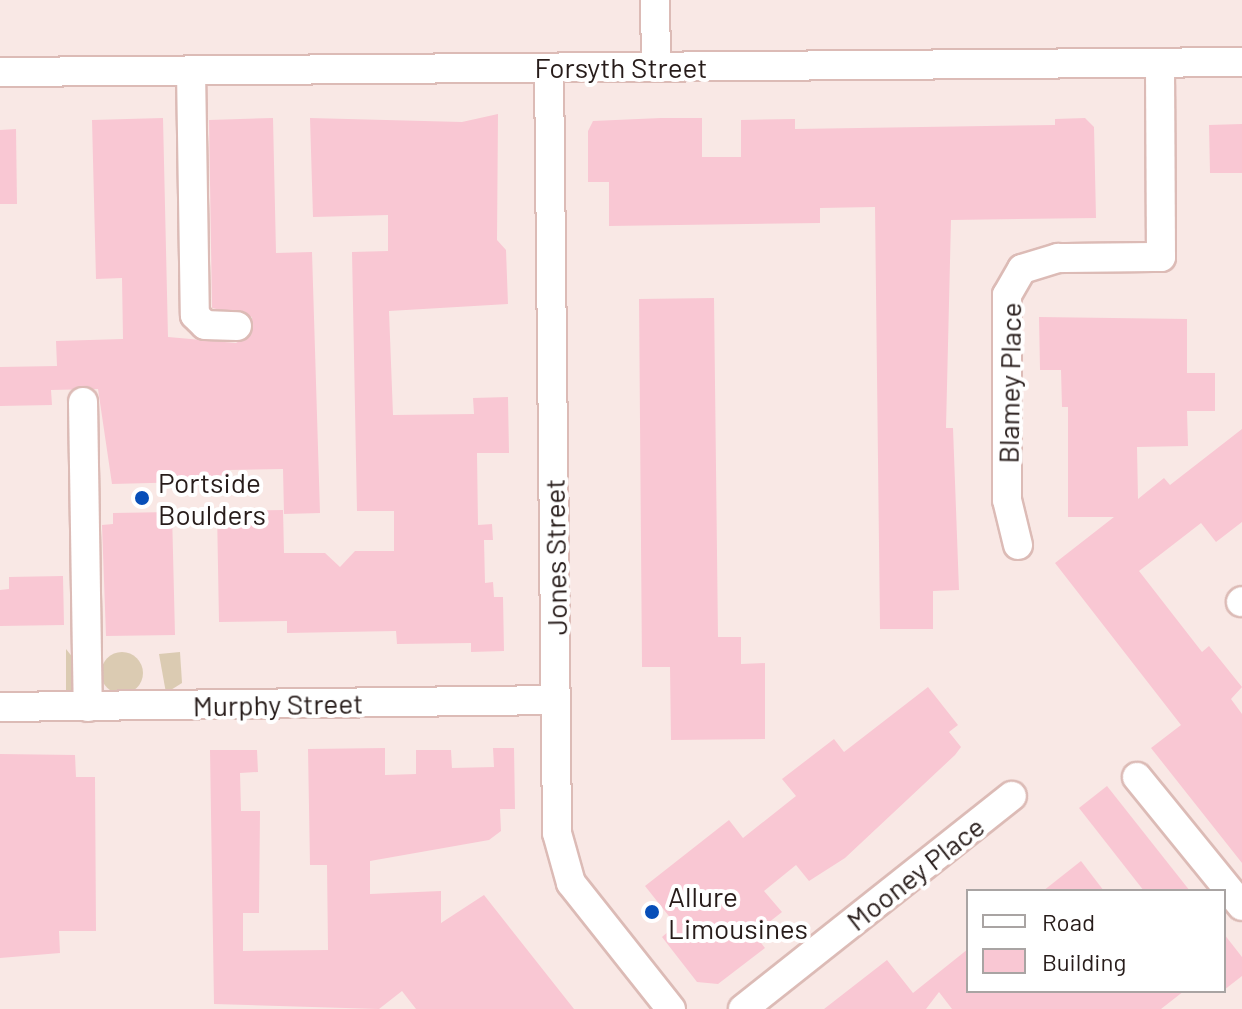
<!DOCTYPE html>
<html>
<head>
<meta charset="utf-8">
<style>
  body { margin:0 }
  #map { position:relative; width:1242px; height:1009px; overflow:hidden; background:#fef7f6; font-family:Barlow,sans-serif }
  div>[style] { position:absolute }
  .built>* { inset:0; background:#f9e8e5 }
  .green>* { inset:0; background:#dbcbb2 }
  .round { border-radius:50% }
  .building>* { inset:0; background:#f9c7d3 }
  .roads { filter:drop-shadow(2px 0 #dcbbb6) drop-shadow(-2px 0 #dcbbb6) drop-shadow(0 2px #dcbbb6) drop-shadow(0 -2px #dcbbb6) }
  .minor>* { height:28px; margin:-14px; padding:0 14px; transform-origin:14px; border-radius:14px; background:#fff }
  .dots>* { width:22px; height:22px; translate:-50% -50%; box-sizing:border-box; border:4px solid #fff; border-radius:50% }
  span { translate:-50% -50%; white-space:nowrap; text-align:center; line-height:1.15; -webkit-text-stroke:8px #fff; paint-order:stroke }
  .street-label { font-size:28px; color:#271c1a }
  .poi-label { font-size:28px; color:#271c1a }
  .left { translate:0 -50%; text-align:left }
  .legend { position:absolute; left:966px; top:889px; width:260px; height:104px; box-sizing:border-box; background:#fff; border:2px solid #a9a4a3; margin:0; padding:10px 14px; list-style:none; font-size:24px; color:#271c1a }
  .legend li { display:flex; align-items:center; gap:16px; height:40px }
  .legend b { width:40px; border:2px solid #a9a4a3 }
</style>
</head>
<body>
<div id="map">
  <div class="built">
    <div style="clip-path:polygon(evenodd,0 0,1242px 0,1242px 1009px,0 1009px,0 0,968px 891px,1224px 891px,1224px 991px,968px 991px,968px 891px)"></div>
  </div>
  <div class="green">
    <div style="clip-path:polygon(66px 649px,78px 664px,80px 694px,66px 694px)"></div>
    <div style="clip-path:polygon(180px 652px,182px 683px,166px 693px,159px 654px)"></div>
    <div class="round" style="left:101px;top:652px;width:42px;height:42px"></div>
  </div>
  <div class="building">
    <div style="clip-path:polygon(498px 114px,497px 240px,506px 250px,508px 304px,389px 311px,393px 415px,474px 414px,473px 398px,508px 397px,509px 453px,477px 453px,478px 525px,492px 524px,493px 540px,484px 540px,485px 583px,493px 582px,494px 597px,503px 597px,504px 651px,471px 652px,471px 643px,397px 644px,396px 631px,287px 633px,287px 621px,219px 622px,217px 511px,283px 510px,284px 553px,325px 553px,340px 567px,355px 551px,394px 551px,394px 511px,357px 511px,352px 252px,388px 251px,388px 215px,313px 217px,310px 118px,462px 122px)"></div>
    <div style="clip-path:polygon(163px 118px,168px 337px,236px 343px,252px 334px,252px 317px,212px 308px,209px 120px,273px 118px,276px 253px,312px 252px,320px 513px,284px 514px,283px 469px,228px 470px,228px 481px,112px 484px,98px 389px,51px 390px,52px 405px,0 406px,0 367px,57px 366px,56px 341px,123px 339px,122px 278px,96px 279px,92px 120px)"></div>
    <div style="clip-path:polygon(661px 118px,702px 118px,702px 157px,741px 157px,741px 120px,795px 119px,795px 129px,1055px 125px,1055px 119px,1085px 118px,1094px 127px,1096px 218px,951px 220px,946px 428px,953px 428px,959px 590px,933px 591px,933px 629px,880px 629px,875px 207px,820px 208px,820px 223px,609px 226px,609px 182px,588px 182px,588px 131px,593px 121px)"></div>
    <div style="clip-path:polygon(1242px 124px,1242px 173px,1210px 173px,1209px 125px)"></div>
    <div style="clip-path:polygon(16px 129px,17px 204px,0 204px,0 130px)"></div>
    <div style="clip-path:polygon(714px 298px,718px 637px,741px 637px,741px 664px,765px 663px,765px 739px,671px 740px,670px 667px,642px 667px,639px 299px)"></div>
    <div style="clip-path:polygon(1039px 317px,1187px 319px,1187px 373px,1215px 373px,1215px 411px,1187px 411px,1188px 446px,1137px 447px,1138px 499px,1164px 478px,1170px 485px,1242px 429px,1242px 522px,1216px 542px,1201px 523px,1139px 571px,1202px 652px,1209px 646px,1242px 687px,1231px 699px,1242px 714px,1242px 863px,1151px 748px,1181px 725px,1055px 563px,1114px 517px,1068px 517px,1068px 407px,1062px 407px,1061px 370px,1040px 370px)"></div>
    <div style="clip-path:polygon(172px 512px,175px 635px,106px 636px,102px 525px,113px 524px,113px 513px)"></div>
    <div style="clip-path:polygon(63px 576px,64px 625px,0 626px,0 590px,9px 589px,9px 577px)"></div>
    <div style="clip-path:polygon(928px 687px,958px 725px,949px 732px,961px 747px,955px 755px,845px 858px,809px 881px,796px 865px,764px 891px,782px 912px,754px 934px,765px 948px,718px 984px,697px 982px,662px 937px,676px 925px,645px 886px,729px 820px,743px 838px,796px 796px,782px 779px,834px 739px,844px 752px)"></div>
    <div style="clip-path:polygon(385px 748px,385px 775px,416px 774px,416px 750px,451px 750px,452px 768px,494px 767px,493px 748px,514px 748px,515px 809px,500px 809px,501px 831px,489px 840px,370px 861px,370px 894px,441px 891px,441px 923px,484px 895px,574px 1009px,416px 1009px,402px 991px,379px 1009px,214px 1004px,210px 750px,257px 750px,258px 772px,240px 773px,241px 811px,260px 811px,259px 913px,243px 913px,243px 951px,328px 950px,327px 865px,310px 865px,308px 749px)"></div>
    <div style="clip-path:polygon(0 754px,75px 755px,76px 777px,95px 777px,96px 931px,59px 931px,60px 953px,0 958px)"></div>
    <div style="clip-path:polygon(1107px 786px,1190px 891px,1144px 891px,1079px 808px)"></div>
    <div style="clip-path:polygon(1081px 861px,1104px 891px,1043px 891px)"></div>
    <div style="clip-path:polygon(1224px 934px,1242px 957px,1242px 976px,1224px 990px)"></div>
    <div style="clip-path:polygon(968px 949px,968px 991px,1184px 991px,1161px 1009px,952px 1009px,939px 992px,926px 1009px,824px 1009px,887px 960px,913px 993px)"></div>
  </div>
  <div class="roads">
    <div class="minor">
      <div style="left:655px;top:0;width:67px;rotate:89.1deg"></div>
      <div style="left:549px;top:68px;width:765px;rotate:89.4deg"></div>
      <div style="left:557px;top:833px;width:52px;rotate:74.4deg"></div>
      <div style="left:571px;top:883px;width:161px;rotate:51.6deg"></div>
      <div style="left:191px;top:70px;width:245px;rotate:89.1deg"></div>
      <div style="left:195px;top:315px;width:14px;rotate:45deg"></div>
      <div style="left:205px;top:325px;width:32px;rotate:2deg"></div>
      <div style="left:0;top:72px;width:1242px;rotate:-0.46deg"></div>
      <div style="left:83px;top:402px;width:305px;rotate:89.1deg"></div>
      <div style="left:1018px;top:545px;width:46px;rotate:-103.7deg"></div>
      <div style="left:1007px;top:500px;width:205px;rotate:-90deg"></div>
      <div style="left:1007px;top:295px;width:30px;rotate:-60deg"></div>
      <div style="left:1022px;top:269px;width:38px;rotate:-17deg"></div>
      <div style="left:1058px;top:258px;width:103px;rotate:-0.6deg"></div>
      <div style="left:1161px;top:257px;width:193px;rotate:-90.3deg"></div>
      <div style="left:1241px;top:602px;width:1px;rotate:-45deg"></div>
      <div style="left:0;top:707px;width:556px;rotate:-0.72deg"></div>
      <div style="left:1137px;top:777px;width:166px;rotate:50.9deg"></div>
      <div style="left:743px;top:1009px;width:343px;rotate:-38.4deg"></div>
    </div>
  </div>
  <div class="dots">
    <div style="left:142px;top:498px;background:#074eb8"></div>
    <div style="left:652px;top:912px;background:#074eb8"></div>
  </div>
  <div class="street-label">
    <span style="left:621px;top:67px">Forsyth Street</span>
    <span style="left:1009px;top:383px;rotate:-89deg">Blamey Place</span>
    <span style="left:555px;top:557px;rotate:-91deg">Jones Street</span>
    <span style="left:278px;top:704px;rotate:-1deg">Murphy Street</span>
    <span style="left:915px;top:873px;rotate:-38deg">Mooney Place</span>
  </div>
  <div class="poi-label">
    <span class="left" style="left:158px;top:498px">Portside<br>Boulders</span>
    <span class="left" style="left:668px;top:912px">Allure<br>Limousines</span>
  </div>
  <ul class="legend">
  <li><b style="height:10px;background:#fff"></b>Road</li>
  <li><b style="height:22px;background:#f9c7d3"></b>Building</li>
  </ul>
</div>
</body>
</html>
